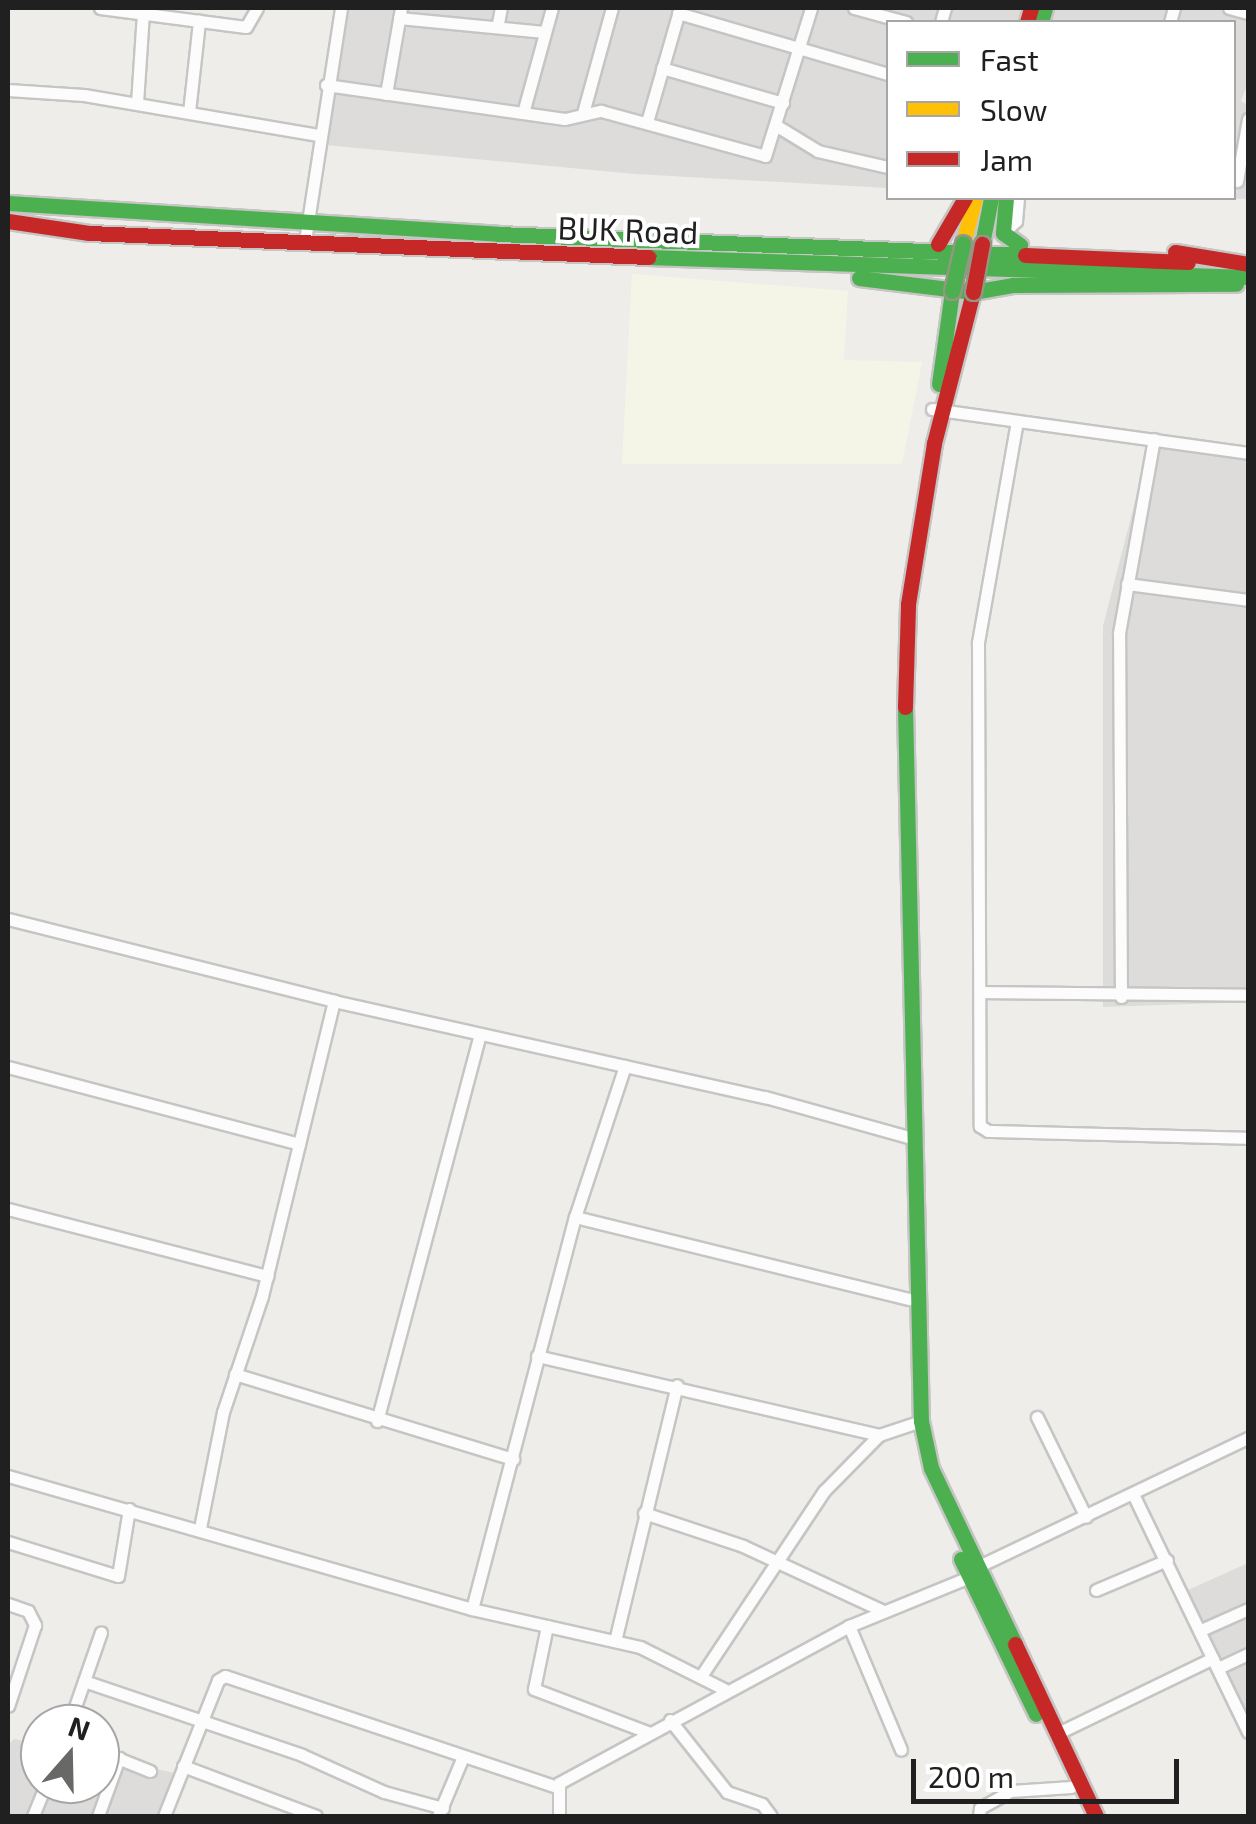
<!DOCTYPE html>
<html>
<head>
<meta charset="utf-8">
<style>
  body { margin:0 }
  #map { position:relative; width:1256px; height:1824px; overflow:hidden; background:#eeedea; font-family:"Exo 2",sans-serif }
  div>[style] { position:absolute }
  .residential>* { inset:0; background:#dddcdb }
  .education>* { inset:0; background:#f5f5e7 }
  .roads { filter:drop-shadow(2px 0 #c5c5c4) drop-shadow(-2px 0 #c5c5c4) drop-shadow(0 2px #c5c5c4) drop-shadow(0 -2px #c5c5c4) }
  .street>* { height:11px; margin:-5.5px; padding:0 5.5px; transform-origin:5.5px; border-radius:5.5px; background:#fcfcfc }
  .fast>* { height:15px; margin:-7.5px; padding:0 7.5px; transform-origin:7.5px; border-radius:7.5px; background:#4caf50 }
  .slow>* { height:15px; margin:-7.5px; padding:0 7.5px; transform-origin:7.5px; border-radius:7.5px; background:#ffc107 }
  .jam>* { height:15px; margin:-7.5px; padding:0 7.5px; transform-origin:7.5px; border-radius:7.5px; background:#c62828 }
  .bridges { filter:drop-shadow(2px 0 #939783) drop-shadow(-2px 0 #939783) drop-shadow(0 2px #939783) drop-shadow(0 -2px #939783) }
  .fast-bridge>* { height:15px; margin:-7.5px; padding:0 7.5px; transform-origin:7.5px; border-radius:7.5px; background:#4caf50 }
  .jam-bridge>* { height:15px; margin:-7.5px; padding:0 7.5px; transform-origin:7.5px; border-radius:7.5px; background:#c62828 }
  span { translate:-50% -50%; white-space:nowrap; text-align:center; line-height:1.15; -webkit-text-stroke:8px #fff; paint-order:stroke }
  .street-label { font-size:32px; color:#202020 }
  .frame { position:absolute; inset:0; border:10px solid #202020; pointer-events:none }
  .legend { position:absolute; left:886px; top:20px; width:350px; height:180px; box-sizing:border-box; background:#fff; border:2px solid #a6a6a6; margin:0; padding:12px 18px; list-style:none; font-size:30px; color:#202020 }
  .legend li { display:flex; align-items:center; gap:20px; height:50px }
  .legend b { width:50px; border:2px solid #a6a6a6 }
  .north { position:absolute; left:20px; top:1704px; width:100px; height:100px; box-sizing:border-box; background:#fff; border:2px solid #a6a6a6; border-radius:50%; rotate:20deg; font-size:28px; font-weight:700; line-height:40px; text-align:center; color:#202020 }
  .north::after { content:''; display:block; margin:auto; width:35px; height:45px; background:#686867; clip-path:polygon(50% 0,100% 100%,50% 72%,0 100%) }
  .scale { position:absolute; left:911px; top:1759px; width:268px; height:45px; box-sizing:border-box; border:5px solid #202020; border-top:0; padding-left:12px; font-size:30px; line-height:35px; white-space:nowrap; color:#202020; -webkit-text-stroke:8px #fff; paint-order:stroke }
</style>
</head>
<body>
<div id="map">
  <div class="residential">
    <div style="clip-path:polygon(349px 8px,1248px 8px,1248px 83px,1241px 101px,1248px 105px,1248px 199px,1202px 198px,1234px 198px,1234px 22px,888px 22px,888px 188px,635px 174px,325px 145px)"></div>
    <div style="clip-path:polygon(1150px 443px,1248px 452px,1248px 1002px,1103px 1007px,1103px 626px)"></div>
    <div style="clip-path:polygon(1248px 1563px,1248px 1739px,1179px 1594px)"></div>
    <div style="clip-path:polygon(14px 1739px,40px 1744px,40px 1784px,100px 1784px,100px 1757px,175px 1773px,161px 1816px,8px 1816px,8px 1745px)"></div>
  </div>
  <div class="education">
    <div style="clip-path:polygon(632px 274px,848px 291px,844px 360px,922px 362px,902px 464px,622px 464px)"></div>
  </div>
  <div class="roads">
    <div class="street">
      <div style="left:100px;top:8px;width:147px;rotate:7.4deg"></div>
      <div style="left:246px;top:27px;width:22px;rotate:-60deg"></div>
      <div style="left:854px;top:8px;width:54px;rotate:15.1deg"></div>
      <div style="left:1229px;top:8px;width:20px;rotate:15deg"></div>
      <div style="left:678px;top:13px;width:219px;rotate:16.2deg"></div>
      <div style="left:399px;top:18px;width:146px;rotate:5.5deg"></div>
      <div style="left:941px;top:22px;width:15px;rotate:-74deg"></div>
      <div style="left:1170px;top:22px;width:15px;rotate:-74deg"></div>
      <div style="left:498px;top:23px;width:15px;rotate:-79deg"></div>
      <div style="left:662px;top:68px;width:126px;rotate:16.1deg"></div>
      <div style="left:326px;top:85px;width:241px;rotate:8.1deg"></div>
      <div style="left:565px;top:119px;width:37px;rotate:-13deg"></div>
      <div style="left:601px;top:111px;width:170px;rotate:15.3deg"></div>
      <div style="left:765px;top:156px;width:155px;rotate:-72.7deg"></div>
      <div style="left:8px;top:90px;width:76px;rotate:3.8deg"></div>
      <div style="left:84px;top:95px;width:236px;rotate:9.7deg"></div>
      <div style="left:386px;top:94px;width:87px;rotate:-80.1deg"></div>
      <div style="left:137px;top:103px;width:90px;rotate:-86.2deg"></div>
      <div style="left:189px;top:112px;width:92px;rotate:-83.7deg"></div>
      <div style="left:523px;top:113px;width:109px;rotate:-74.6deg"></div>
      <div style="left:583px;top:113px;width:109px;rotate:-74.6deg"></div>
      <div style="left:647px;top:122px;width:119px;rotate:-73.9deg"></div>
      <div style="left:777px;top:126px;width:48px;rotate:31.4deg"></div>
      <div style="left:818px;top:151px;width:72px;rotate:12.9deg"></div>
      <div style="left:1237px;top:181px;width:63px;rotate:-79.9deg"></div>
      <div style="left:1003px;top:233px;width:18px;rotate:-43deg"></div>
      <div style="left:1016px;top:221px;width:23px;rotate:-85deg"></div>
      <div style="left:305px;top:241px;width:236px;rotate:-81.2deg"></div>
      <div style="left:932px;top:409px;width:319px;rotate:7.9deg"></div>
      <div style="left:1017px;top:421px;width:225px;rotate:100deg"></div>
      <div style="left:978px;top:643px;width:483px;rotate:89.8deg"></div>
      <div style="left:980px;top:1126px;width:9px;rotate:32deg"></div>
      <div style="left:988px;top:1131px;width:260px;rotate:1.5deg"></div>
      <div style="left:1127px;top:584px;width:122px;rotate:7.5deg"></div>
      <div style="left:8px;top:919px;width:336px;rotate:14.1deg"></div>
      <div style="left:334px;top:1001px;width:442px;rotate:12.6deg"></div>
      <div style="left:765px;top:1097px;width:153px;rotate:15.6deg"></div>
      <div style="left:981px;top:992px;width:267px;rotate:0.6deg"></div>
      <div style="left:1121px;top:997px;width:364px;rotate:-90.3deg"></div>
      <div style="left:1119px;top:633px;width:197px;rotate:-79.8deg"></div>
      <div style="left:8px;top:1067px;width:301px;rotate:14.8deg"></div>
      <div style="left:8px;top:1209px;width:268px;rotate:14.5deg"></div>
      <div style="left:575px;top:1217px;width:344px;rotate:13.8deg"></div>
      <div style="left:537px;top:1356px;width:351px;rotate:13deg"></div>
      <div style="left:235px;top:1374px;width:291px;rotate:17deg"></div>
      <div style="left:1037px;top:1417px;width:111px;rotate:63.9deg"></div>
      <div style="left:377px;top:1421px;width:400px;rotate:-75.1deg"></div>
      <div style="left:8px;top:1476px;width:483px;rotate:16deg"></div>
      <div style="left:472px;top:1609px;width:172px;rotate:12.7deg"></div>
      <div style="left:640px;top:1647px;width:94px;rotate:26.6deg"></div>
      <div style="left:1133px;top:1494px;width:264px;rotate:64.2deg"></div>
      <div style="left:644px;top:1513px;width:104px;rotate:18.4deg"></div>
      <div style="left:743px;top:1546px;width:154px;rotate:24.9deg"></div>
      <div style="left:200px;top:1528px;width:118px;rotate:-78.8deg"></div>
      <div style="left:223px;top:1412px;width:122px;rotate:-71.4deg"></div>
      <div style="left:262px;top:1296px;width:304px;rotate:-76.3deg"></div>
      <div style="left:8px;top:1542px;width:115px;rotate:17.2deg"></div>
      <div style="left:118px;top:1576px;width:68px;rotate:-80.7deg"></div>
      <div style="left:977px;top:1567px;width:300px;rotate:-25.5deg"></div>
      <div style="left:1096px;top:1590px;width:77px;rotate:-22.9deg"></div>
      <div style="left:8px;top:1604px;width:21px;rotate:19deg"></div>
      <div style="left:28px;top:1611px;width:16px;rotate:63deg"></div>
      <div style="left:35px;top:1625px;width:85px;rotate:108.4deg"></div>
      <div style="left:472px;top:1609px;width:405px;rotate:-75.3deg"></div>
      <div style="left:575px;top:1217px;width:159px;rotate:-71.7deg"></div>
      <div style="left:547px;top:1626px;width:64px;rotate:101.7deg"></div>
      <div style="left:534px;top:1689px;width:121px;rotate:20.8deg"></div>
      <div style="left:849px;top:1626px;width:134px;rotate:67.2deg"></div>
      <div style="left:1201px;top:1630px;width:51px;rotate:-24.1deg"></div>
      <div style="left:615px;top:1641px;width:263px;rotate:-76.4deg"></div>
      <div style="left:1218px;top:1668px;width:33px;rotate:-25deg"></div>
      <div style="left:703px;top:1673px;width:219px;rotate:-56.4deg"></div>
      <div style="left:824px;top:1491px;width:78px;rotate:-45.5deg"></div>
      <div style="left:879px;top:1435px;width:44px;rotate:-18.4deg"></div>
      <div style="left:84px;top:1681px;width:230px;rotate:18.7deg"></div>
      <div style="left:302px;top:1755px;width:90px;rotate:24.3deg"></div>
      <div style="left:384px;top:1792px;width:61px;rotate:15.2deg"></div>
      <div style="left:670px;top:1720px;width:92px;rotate:51.6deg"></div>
      <div style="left:727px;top:1792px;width:37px;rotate:19deg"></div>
      <div style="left:762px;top:1804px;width:15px;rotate:53deg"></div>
      <div style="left:69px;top:1724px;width:97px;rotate:-70.8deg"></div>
      <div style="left:1056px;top:1734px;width:174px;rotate:-25.8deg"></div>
      <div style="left:100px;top:1751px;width:54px;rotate:21.8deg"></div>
      <div style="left:183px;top:1766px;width:142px;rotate:20.6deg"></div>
      <div style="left:33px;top:1816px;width:35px;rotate:-68deg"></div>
      <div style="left:98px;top:1816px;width:62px;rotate:-70.1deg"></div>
      <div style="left:164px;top:1816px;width:146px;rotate:-68.3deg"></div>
      <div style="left:218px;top:1680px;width:8px;rotate:-30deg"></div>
      <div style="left:225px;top:1676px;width:350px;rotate:18.5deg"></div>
      <div style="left:438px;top:1816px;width:62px;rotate:-67.2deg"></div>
      <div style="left:559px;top:1816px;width:33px;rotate:-90deg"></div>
      <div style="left:559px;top:1783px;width:330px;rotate:-28.4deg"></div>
      <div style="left:849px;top:1626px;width:130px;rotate:-22.2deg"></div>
      <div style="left:979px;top:1816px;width:8px;rotate:-83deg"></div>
      <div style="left:980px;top:1808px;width:35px;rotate:-29deg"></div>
      <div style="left:1011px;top:1791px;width:60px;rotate:-3.8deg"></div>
    </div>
    <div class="fast">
      <div style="left:1041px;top:22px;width:15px;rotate:-74deg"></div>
      <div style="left:1006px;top:198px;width:35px;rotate:95deg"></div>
      <div style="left:1003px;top:233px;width:21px;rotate:35deg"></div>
      <div style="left:8px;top:203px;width:491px;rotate:3.6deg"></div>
      <div style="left:498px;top:234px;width:527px;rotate:2.28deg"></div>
      <div style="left:982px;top:244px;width:47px;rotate:-78.9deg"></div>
      <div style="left:648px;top:257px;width:600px;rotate:1.91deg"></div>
      <div style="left:859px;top:278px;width:115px;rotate:7deg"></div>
      <div style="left:973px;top:292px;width:41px;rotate:-9.9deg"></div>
      <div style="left:1013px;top:285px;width:223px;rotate:-0.3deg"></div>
      <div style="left:939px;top:384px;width:94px;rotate:-82deg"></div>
      <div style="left:905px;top:707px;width:714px;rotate:88.72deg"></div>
      <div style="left:921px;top:1421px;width:48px;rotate:78deg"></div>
      <div style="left:931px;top:1468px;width:195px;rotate:64.5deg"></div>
      <div style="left:961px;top:1559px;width:172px;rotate:64.2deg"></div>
    </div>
    <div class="slow">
      <div style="left:963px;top:243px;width:47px;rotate:-75.1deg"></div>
    </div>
    <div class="jam">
      <div style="left:1027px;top:22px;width:15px;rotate:-74deg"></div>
      <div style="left:8px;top:221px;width:82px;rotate:8.4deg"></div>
      <div style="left:89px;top:233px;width:560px;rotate:2.46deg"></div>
      <div style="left:938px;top:244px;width:53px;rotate:-59.6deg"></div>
      <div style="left:1175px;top:252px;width:74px;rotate:9.3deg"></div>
      <div style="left:1025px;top:255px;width:163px;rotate:2.5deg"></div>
      <div style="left:905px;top:707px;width:103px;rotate:-88.3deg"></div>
      <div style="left:908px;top:604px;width:163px;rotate:-80.8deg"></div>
      <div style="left:934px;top:443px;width:156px;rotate:-75.5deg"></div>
      <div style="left:1015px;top:1644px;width:190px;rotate:64.8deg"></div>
    </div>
  </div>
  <div class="bridges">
    <div class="fast-bridge">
      <div style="left:952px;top:291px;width:49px;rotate:-77.1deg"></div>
    </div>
    <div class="jam-bridge">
      <div style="left:973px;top:292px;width:49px;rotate:-79.4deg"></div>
    </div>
  </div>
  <div class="street-label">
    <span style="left:628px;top:229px;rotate:2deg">BUK Road</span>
  </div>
  <div class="frame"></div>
  <ul class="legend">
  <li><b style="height:12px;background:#4caf50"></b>Fast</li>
  <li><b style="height:12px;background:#ffc107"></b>Slow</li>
  <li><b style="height:12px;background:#c62828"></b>Jam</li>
  </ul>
  <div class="north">N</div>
  <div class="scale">200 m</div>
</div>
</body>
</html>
